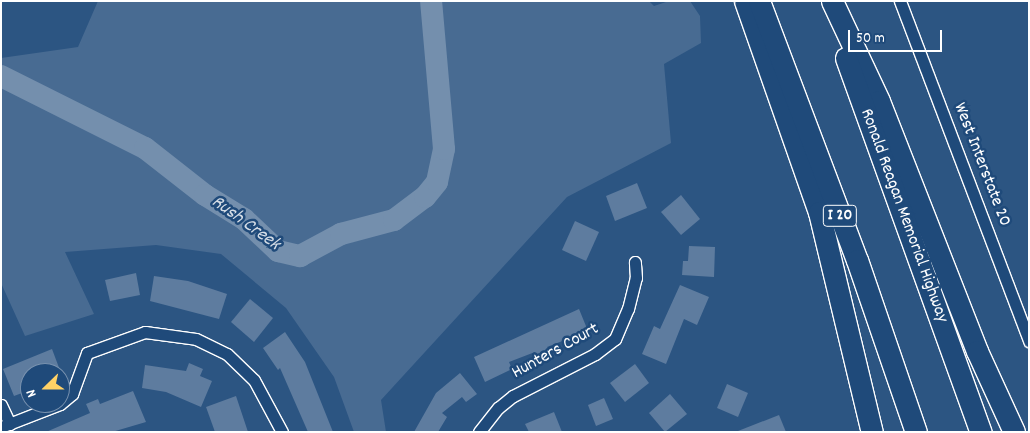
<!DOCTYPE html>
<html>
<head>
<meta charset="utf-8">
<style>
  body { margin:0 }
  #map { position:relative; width:1030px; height:433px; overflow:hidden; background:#2c5582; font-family:Dekko,sans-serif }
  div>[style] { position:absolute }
  .green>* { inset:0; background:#486b92 }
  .river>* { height:22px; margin:-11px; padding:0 11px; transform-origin:11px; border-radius:11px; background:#748fad }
  .building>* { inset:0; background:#5e7c9f }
  .roads { filter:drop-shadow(1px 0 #fff) drop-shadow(-1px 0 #fff) drop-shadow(0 1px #fff) drop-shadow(0 -1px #fff) }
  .street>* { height:11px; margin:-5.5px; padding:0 5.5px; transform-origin:5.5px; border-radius:5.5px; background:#1f4a7a }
  .highway>* { height:21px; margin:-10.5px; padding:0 10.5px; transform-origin:10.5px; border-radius:10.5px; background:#1f4a7a }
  span { translate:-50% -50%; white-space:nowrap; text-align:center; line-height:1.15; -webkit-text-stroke:5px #1f4a7a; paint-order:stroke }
  .shield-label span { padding:1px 4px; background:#1f4a7a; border:1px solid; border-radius:4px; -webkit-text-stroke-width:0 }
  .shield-label { font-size:16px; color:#fff; font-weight:700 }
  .street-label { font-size:18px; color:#fff }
  .water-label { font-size:19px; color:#d5dde6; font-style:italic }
  .frame { position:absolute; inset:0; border:2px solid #fff; pointer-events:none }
  .north { position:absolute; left:20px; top:363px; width:50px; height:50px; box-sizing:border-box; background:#1f4a7a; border:1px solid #7992af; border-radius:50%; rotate:248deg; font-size:14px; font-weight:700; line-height:20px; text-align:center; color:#fff }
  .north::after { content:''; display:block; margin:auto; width:18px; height:22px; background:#ffd166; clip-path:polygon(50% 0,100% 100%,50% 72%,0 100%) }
  .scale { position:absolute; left:848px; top:30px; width:94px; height:22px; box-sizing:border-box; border:2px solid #fff; border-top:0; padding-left:6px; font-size:15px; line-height:18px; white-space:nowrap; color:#fff; -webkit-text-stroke:4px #1f4a7a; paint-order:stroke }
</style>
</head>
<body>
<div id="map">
  <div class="green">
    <div style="clip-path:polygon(98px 1px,649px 1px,654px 6px,669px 1px,690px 1px,700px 16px,701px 43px,664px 64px,671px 143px,567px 197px,381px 400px,386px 432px,354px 432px,334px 377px,286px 308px,221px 254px,156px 245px,65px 252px,94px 314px,25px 336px,1px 283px,1px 58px,78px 47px)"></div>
  </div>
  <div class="river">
    <div style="left:1px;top:76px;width:161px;rotate:26.6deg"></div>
    <div style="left:145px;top:148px;width:76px;rotate:38.1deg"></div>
    <div style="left:205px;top:195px;width:46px;rotate:31.6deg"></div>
    <div style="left:244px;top:219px;width:47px;rotate:43.3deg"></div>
    <div style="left:278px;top:251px;width:23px;rotate:13deg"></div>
    <div style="left:300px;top:256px;width:47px;rotate:-28.2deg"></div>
    <div style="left:341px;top:234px;width:55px;rotate:-14.8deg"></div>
    <div style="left:394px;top:220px;width:39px;rotate:-37deg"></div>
    <div style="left:425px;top:197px;width:19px;rotate:-51deg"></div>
    <div style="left:437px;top:182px;width:34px;rotate:-78deg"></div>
    <div style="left:444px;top:149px;width:149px;rotate:-95deg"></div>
  </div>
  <div class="building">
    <div style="clip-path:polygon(637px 183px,647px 208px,615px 221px,606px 196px)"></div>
    <div style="clip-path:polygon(681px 195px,700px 219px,681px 235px,661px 212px)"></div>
    <div style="clip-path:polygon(575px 221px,599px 232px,586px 261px,562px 250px)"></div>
    <div style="clip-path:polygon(689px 246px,715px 247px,714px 277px,682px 275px,683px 261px,688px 261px)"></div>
    <div style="clip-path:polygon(136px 273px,140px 295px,110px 301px,105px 280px)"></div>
    <div style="clip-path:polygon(154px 276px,188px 281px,227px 294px,219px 319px,150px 301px)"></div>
    <div style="clip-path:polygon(680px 285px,709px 297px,697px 325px,684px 319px,666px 364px,642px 354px,654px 326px,660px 329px)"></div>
    <div style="clip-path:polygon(250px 299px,273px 318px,254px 342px,231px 322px)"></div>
    <div style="clip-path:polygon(579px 309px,588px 331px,547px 347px,550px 353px,537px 358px,535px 352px,509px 362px,512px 369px,485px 382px,474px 357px)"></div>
    <div style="clip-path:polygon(285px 332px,305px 362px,333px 432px,308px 432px,280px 368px,278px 370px,263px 348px)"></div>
    <div style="clip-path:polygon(52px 349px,61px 373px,30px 373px,30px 390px,14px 396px,3px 369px)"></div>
    <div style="clip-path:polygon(189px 363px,203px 369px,200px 376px,212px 381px,201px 407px,166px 392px,142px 388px,145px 365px,186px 371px)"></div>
    <div style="clip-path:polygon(635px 364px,649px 383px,625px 402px,610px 383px)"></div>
    <div style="clip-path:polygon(460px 373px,477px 394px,466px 402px,462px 397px,442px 413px,447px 417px,438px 432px,414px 432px,436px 393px)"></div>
    <div style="clip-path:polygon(727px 384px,748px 393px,738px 417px,717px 408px)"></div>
    <div style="clip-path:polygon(133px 391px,146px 422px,112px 432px,46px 432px,90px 413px,86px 404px,98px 399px,100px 404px)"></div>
    <div style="clip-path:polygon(670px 394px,687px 414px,665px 432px,649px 413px)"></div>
    <div style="clip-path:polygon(236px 396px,248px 432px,215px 432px,206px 407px)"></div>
    <div style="clip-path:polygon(604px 398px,613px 419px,596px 426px,588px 405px)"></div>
    <div style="clip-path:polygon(554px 412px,562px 432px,529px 432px,525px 424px)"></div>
    <div style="clip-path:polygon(779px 415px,786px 432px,738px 432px,738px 431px)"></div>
  </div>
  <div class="roads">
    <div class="street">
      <div style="left:900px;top:1px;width:364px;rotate:69.2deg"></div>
      <div style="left:1px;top:405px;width:21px;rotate:65deg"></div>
      <div style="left:1px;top:427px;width:63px;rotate:-21.3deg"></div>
      <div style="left:60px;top:404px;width:16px;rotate:-40deg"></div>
      <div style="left:72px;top:394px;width:44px;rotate:-69.9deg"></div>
      <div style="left:87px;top:353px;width:62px;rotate:-19.9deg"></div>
      <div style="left:145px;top:332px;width:51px;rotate:7.8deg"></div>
      <div style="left:196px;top:339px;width:34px;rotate:26deg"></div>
      <div style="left:227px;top:354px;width:37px;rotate:44deg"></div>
      <div style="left:254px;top:380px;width:59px;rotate:61.7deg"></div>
      <div style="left:479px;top:432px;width:31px;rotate:-52deg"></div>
      <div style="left:498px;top:408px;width:19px;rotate:-39deg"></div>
      <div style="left:513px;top:396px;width:92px;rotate:-27.1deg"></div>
      <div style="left:595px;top:354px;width:25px;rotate:-37deg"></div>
      <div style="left:615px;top:339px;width:33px;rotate:-67deg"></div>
      <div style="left:628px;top:309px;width:32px;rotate:-76deg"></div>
      <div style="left:636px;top:278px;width:16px;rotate:-94deg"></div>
    </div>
    <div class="highway">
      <div style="left:745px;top:1px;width:224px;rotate:70.7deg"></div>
      <div style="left:819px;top:212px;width:226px;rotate:76.5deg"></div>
      <div style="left:759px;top:1px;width:277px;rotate:69.3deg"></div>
      <div style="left:857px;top:260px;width:182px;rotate:71.1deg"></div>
      <div style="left:832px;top:1px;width:110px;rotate:64.8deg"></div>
      <div style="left:879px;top:101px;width:269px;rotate:68.6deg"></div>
      <div style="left:977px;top:351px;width:89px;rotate:65.4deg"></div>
      <div style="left:846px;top:58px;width:398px;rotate:70.2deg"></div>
    </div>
  </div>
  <div class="shield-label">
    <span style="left:840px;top:216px">I 20</span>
  </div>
  <div class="street-label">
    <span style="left:981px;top:165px;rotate:69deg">West Interstate 20</span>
    <span style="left:903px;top:216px;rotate:70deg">Ronald Reagan Memorial Highway</span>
    <span style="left:556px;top:352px;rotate:-29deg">Hunters Court</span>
  </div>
  <div class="water-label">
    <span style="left:245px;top:224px;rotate:36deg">Rush Creek</span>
  </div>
  <div class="frame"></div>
  <div class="north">N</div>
  <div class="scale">50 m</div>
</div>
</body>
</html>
